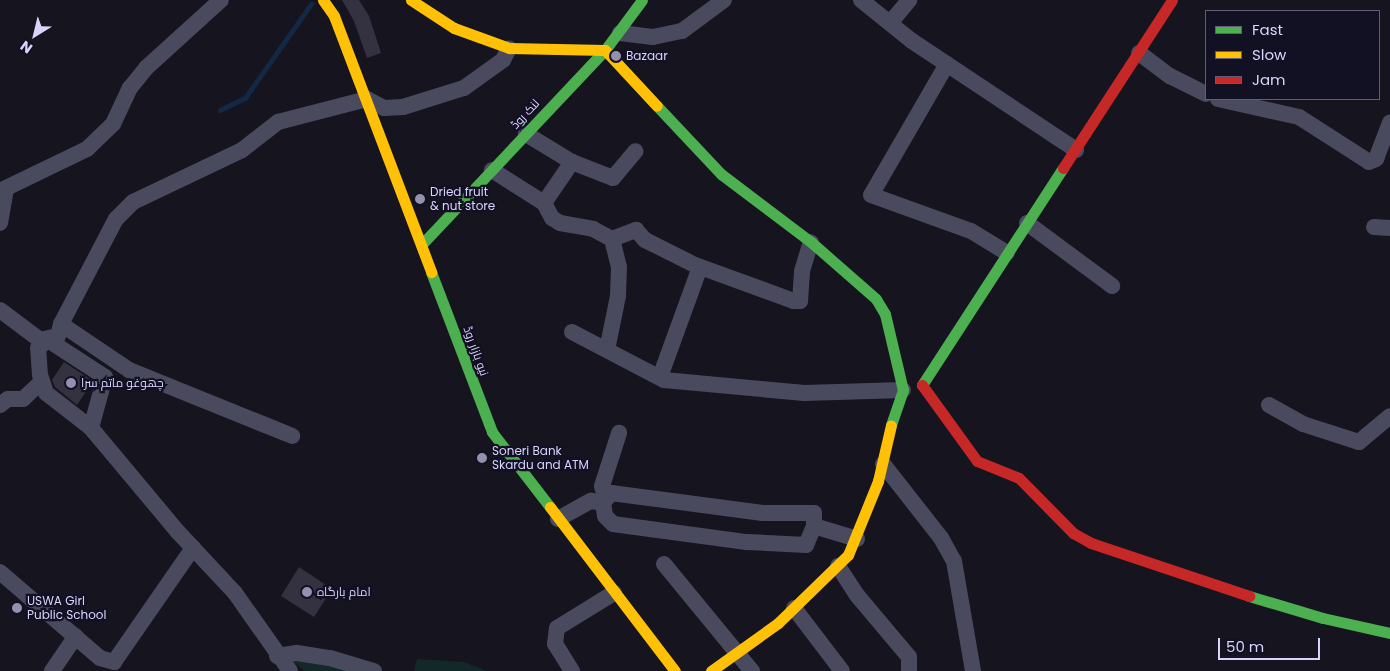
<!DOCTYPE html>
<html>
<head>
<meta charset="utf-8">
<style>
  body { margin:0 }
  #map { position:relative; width:1390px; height:671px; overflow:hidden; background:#16141f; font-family:Poppins,Cairo,sans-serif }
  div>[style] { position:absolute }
  .green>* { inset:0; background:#132929 }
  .stream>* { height:4.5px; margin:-2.25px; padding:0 2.25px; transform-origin:2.25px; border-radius:2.25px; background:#132845 }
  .building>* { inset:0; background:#343241 }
  .street>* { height:16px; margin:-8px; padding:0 8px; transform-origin:8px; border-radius:8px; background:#4a4a5e }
  .fast>* { height:11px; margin:-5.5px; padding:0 5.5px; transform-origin:5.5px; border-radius:5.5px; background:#4caf50 }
  .slow>* { height:11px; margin:-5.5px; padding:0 5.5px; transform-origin:5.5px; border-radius:5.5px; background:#ffc107 }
  .jam>* { height:11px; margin:-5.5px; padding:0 5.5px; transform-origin:5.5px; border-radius:5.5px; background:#c62828 }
  .dots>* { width:14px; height:14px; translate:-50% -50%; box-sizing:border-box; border:2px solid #121023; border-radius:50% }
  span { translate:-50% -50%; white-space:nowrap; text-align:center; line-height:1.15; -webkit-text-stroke:4.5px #121023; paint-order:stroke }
  .poi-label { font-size:12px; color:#d8d4fc }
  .left { translate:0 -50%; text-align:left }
  .street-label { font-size:12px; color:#d8d4fc }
  .legend { position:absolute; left:1205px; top:10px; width:175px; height:90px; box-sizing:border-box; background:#121023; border:1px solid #615e7a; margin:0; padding:6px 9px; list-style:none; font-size:15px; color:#d8d4fc }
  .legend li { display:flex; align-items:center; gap:10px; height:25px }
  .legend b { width:25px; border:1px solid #615e7a }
  .north { position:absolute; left:10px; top:10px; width:50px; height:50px; -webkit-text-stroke:4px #121023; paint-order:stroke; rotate:216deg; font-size:14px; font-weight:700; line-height:20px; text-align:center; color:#d8d4fc }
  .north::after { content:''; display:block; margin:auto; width:18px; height:22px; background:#d8d4fc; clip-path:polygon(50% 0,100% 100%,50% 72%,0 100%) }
  .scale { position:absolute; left:1218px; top:638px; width:102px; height:22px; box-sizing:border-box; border:2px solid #d8d4fc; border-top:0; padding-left:6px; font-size:15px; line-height:18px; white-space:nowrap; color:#d8d4fc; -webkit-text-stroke:4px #121023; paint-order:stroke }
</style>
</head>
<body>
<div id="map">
  <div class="green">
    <div style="clip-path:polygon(299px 657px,361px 671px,305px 671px,293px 662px)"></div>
    <div style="clip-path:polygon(417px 659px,464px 662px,487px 671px,414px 671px)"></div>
  </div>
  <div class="stream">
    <div style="left:220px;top:110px;width:28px;rotate:-26deg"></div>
    <div style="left:245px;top:98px;width:115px;rotate:-54.9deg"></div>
  </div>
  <div class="building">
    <div style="clip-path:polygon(342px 0,359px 0,369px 16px,381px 53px,367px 58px,354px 21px)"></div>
    <div style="clip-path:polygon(64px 362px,93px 381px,77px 405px,55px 387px,52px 380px)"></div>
    <div style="clip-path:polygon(299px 567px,332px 589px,314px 617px,281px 596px)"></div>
  </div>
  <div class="street">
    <div style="left:861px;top:0;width:65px;rotate:38.8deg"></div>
    <div style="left:912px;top:41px;width:197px;rotate:33.6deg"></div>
    <div style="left:890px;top:23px;width:30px;rotate:-50deg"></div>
    <div style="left:620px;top:33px;width:33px;rotate:7deg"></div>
    <div style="left:653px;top:37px;width:30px;rotate:-12deg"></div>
    <div style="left:682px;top:31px;width:52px;rotate:-36.4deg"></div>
    <div style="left:1139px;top:53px;width:39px;rotate:37deg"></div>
    <div style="left:1170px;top:76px;width:40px;rotate:26.6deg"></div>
    <div style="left:947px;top:64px;width:151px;rotate:120.1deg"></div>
    <div style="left:871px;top:195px;width:106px;rotate:19.8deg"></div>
    <div style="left:971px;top:231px;width:42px;rotate:31.4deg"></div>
    <div style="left:1218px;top:99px;width:83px;rotate:12.5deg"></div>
    <div style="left:1299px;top:117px;width:83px;rotate:32.7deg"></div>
    <div style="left:1369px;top:162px;width:8px;rotate:-23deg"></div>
    <div style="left:1376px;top:159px;width:39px;rotate:-69deg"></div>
    <div style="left:572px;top:162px;width:44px;rotate:21.3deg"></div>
    <div style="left:613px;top:178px;width:35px;rotate:-50deg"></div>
    <div style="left:492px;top:170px;width:62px;rotate:32.4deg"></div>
    <div style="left:544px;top:203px;width:50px;rotate:-55.7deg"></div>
    <div style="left:572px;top:162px;width:54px;rotate:-148.7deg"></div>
    <div style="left:0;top:191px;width:97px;rotate:-25.8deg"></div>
    <div style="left:87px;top:149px;width:36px;rotate:-44deg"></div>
    <div style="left:113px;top:124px;width:40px;rotate:-65deg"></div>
    <div style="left:130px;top:88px;width:26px;rotate:-51deg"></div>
    <div style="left:146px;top:68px;width:101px;rotate:-42.2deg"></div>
    <div style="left:544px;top:203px;width:17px;rotate:62deg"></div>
    <div style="left:552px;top:218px;width:9px;rotate:32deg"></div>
    <div style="left:560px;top:223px;width:34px;rotate:10deg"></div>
    <div style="left:593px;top:229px;width:21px;rotate:28deg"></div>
    <div style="left:612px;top:239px;width:29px;rotate:76deg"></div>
    <div style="left:619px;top:267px;width:29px;rotate:92deg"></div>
    <div style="left:618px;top:296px;width:55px;rotate:101.5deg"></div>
    <div style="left:0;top:223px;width:35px;rotate:-80deg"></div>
    <div style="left:1027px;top:223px;width:106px;rotate:36.5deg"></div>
    <div style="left:1374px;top:227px;width:16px;rotate:4deg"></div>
    <div style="left:612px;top:239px;width:26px;rotate:-21deg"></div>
    <div style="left:636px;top:230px;width:13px;rotate:48deg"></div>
    <div style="left:645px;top:240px;width:56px;rotate:26.6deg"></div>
    <div style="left:695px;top:265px;width:105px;rotate:20deg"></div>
    <div style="left:794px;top:301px;width:6px"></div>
    <div style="left:800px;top:301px;width:30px;rotate:-86deg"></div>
    <div style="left:802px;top:271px;width:30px;rotate:-73deg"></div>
    <div style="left:0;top:310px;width:50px;rotate:36.9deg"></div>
    <div style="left:40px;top:340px;width:18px;rotate:-13deg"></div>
    <div style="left:58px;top:336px;width:12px;rotate:-76deg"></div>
    <div style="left:61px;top:324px;width:119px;rotate:-62.4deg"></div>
    <div style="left:116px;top:219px;width:24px;rotate:-45deg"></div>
    <div style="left:133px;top:202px;width:121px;rotate:-25.5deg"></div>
    <div style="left:242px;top:150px;width:46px;rotate:-37.9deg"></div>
    <div style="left:278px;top:122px;width:92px;rotate:-14.5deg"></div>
    <div style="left:367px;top:99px;width:19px;rotate:28deg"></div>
    <div style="left:384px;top:108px;width:19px;rotate:-3deg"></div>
    <div style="left:403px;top:107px;width:64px;rotate:-17.3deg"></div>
    <div style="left:464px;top:88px;width:48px;rotate:-35.7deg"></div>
    <div style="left:503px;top:60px;width:13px;rotate:-63deg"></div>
    <div style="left:61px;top:324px;width:82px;rotate:34.1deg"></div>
    <div style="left:129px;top:370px;width:176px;rotate:22deg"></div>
    <div style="left:572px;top:332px;width:104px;rotate:27.6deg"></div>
    <div style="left:664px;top:380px;width:141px;rotate:5.3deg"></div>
    <div style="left:804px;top:393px;width:99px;rotate:-1.7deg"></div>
    <div style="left:660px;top:377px;width:117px;rotate:-70deg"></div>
    <div style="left:0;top:405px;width:10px;rotate:-37deg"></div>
    <div style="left:8px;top:399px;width:15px"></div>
    <div style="left:23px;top:399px;width:26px;rotate:-43deg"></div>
    <div style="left:1269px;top:405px;width:39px;rotate:29deg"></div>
    <div style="left:1303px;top:424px;width:59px;rotate:17.8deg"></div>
    <div style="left:1359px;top:442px;width:40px;rotate:-40deg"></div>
    <div style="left:91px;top:428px;width:57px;rotate:-142.1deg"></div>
    <div style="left:46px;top:393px;width:19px;rotate:-108deg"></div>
    <div style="left:40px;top:375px;width:27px;rotate:-94deg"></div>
    <div style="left:38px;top:348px;width:13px;rotate:-39deg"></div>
    <div style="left:48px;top:340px;width:68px;rotate:33deg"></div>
    <div style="left:105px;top:377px;width:53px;rotate:105.4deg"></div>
    <div style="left:91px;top:428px;width:136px;rotate:50.1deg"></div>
    <div style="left:178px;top:532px;width:83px;rotate:46.9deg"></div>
    <div style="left:235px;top:593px;width:95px;rotate:54.8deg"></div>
    <div style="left:883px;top:464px;width:94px;rotate:51.9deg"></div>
    <div style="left:941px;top:538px;width:26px;rotate:61deg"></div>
    <div style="left:954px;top:561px;width:112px;rotate:80.2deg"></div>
    <div style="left:611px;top:493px;width:7px;rotate:180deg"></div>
    <div style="left:604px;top:493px;width:7px;rotate:-106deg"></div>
    <div style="left:602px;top:486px;width:56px;rotate:-72.2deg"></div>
    <div style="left:603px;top:503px;width:13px;rotate:-51deg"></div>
    <div style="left:611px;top:493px;width:153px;rotate:7.5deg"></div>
    <div style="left:763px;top:513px;width:51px"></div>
    <div style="left:814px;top:513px;width:13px;rotate:90deg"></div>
    <div style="left:558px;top:519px;width:38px;rotate:-29deg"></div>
    <div style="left:591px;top:501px;width:12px;rotate:9deg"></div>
    <div style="left:603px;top:503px;width:13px;rotate:81deg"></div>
    <div style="left:605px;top:516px;width:11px;rotate:45deg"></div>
    <div style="left:613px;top:524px;width:135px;rotate:7.7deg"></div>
    <div style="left:747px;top:542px;width:59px;rotate:2.9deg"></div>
    <div style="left:806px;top:545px;width:21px;rotate:-67deg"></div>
    <div style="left:814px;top:526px;width:45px;rotate:16.8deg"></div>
    <div style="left:664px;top:564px;width:139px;rotate:50.6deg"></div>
    <div style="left:838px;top:566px;width:33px;rotate:57deg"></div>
    <div style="left:856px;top:594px;width:82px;rotate:49.9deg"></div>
    <div style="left:909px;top:657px;width:14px;rotate:90deg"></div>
    <div style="left:0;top:572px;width:132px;rotate:40.7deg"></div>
    <div style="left:100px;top:658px;width:15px;rotate:16deg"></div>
    <div style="left:114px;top:662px;width:139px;rotate:-55.3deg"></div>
    <div style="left:794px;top:608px;width:79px;rotate:52.7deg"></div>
    <div style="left:277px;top:656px;width:20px;rotate:-9deg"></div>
    <div style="left:297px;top:653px;width:33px;rotate:9deg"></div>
    <div style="left:330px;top:658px;width:46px;rotate:16.5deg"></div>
    <div style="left:52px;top:671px;width:42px;rotate:-55.6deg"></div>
    <div style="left:572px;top:671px;width:32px;rotate:-122deg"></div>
    <div style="left:555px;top:644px;width:16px;rotate:-83deg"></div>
    <div style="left:557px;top:628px;width:67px;rotate:-31.6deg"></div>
  </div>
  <div class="fast">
    <div style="left:657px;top:106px;width:93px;rotate:46.7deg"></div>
    <div style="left:721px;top:174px;width:113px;rotate:37.1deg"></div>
    <div style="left:811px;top:242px;width:86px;rotate:41.2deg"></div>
    <div style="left:876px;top:299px;width:17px;rotate:59deg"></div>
    <div style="left:885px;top:314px;width:78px;rotate:76.7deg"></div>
    <div style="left:903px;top:390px;width:37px;rotate:109deg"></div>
    <div style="left:423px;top:243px;width:265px;rotate:-46.7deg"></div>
    <div style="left:605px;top:50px;width:62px;rotate:-53.5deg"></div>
    <div style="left:431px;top:272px;width:171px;rotate:69.1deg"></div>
    <div style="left:492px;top:432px;width:95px;rotate:52.3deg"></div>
    <div style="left:922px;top:385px;width:259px;rotate:-57deg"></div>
    <div style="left:1249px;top:596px;width:77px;rotate:16.6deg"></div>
    <div style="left:1323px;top:618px;width:69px;rotate:12.6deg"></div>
  </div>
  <div class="slow">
    <div style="left:323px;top:0;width:19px;rotate:55deg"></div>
    <div style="left:334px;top:16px;width:274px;rotate:69.2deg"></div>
    <div style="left:411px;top:0;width:51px;rotate:33.1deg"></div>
    <div style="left:454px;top:28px;width:59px;rotate:20deg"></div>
    <div style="left:509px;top:48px;width:96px;rotate:1.2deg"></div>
    <div style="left:605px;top:50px;width:76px;rotate:47.1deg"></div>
    <div style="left:550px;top:507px;width:206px;rotate:52.7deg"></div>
    <div style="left:711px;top:671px;width:82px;rotate:-35.6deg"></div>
    <div style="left:778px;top:623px;width:98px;rotate:-44.2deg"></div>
    <div style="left:848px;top:555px;width:80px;rotate:-67.9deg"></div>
    <div style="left:878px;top:481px;width:57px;rotate:-76.9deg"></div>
  </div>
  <div class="jam">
    <div style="left:1063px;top:168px;width:200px;rotate:-57deg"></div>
    <div style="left:922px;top:385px;width:94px;rotate:54.1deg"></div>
    <div style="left:977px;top:461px;width:45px;rotate:22deg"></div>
    <div style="left:1019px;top:478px;width:77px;rotate:45.5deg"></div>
    <div style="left:1073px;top:533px;width:21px;rotate:29deg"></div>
    <div style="left:1091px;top:543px;width:167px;rotate:18.5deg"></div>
  </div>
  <div class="dots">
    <div style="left:616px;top:56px;background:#9491af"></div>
    <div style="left:420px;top:199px;background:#9491af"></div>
    <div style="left:71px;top:383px;background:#9491af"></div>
    <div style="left:482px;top:458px;background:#9491af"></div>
    <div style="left:307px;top:592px;background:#9491af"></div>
    <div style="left:17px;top:608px;background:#9491af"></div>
  </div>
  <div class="poi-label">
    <span class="left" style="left:626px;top:56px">Bazaar</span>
    <span class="left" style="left:430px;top:199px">Dried fruit<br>&amp; nut store</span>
    <span class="left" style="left:81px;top:383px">چھوغو ماتم سرا</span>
    <span class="left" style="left:492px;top:458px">Soneri Bank<br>Skardu and ATM</span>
    <span class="left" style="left:317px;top:592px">امام بارگاہ</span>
    <span class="left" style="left:27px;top:608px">USWA Girl<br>Public School</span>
  </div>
  <div class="street-label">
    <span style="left:525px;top:114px;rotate:-47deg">لنک روڈ</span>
    <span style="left:476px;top:351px;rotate:70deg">نیو بازار روڈ</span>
  </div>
  <ul class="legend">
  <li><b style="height:6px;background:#4caf50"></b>Fast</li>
  <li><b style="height:6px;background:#ffc107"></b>Slow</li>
  <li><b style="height:6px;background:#c62828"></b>Jam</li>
  </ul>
  <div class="north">N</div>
  <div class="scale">50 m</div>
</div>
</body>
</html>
